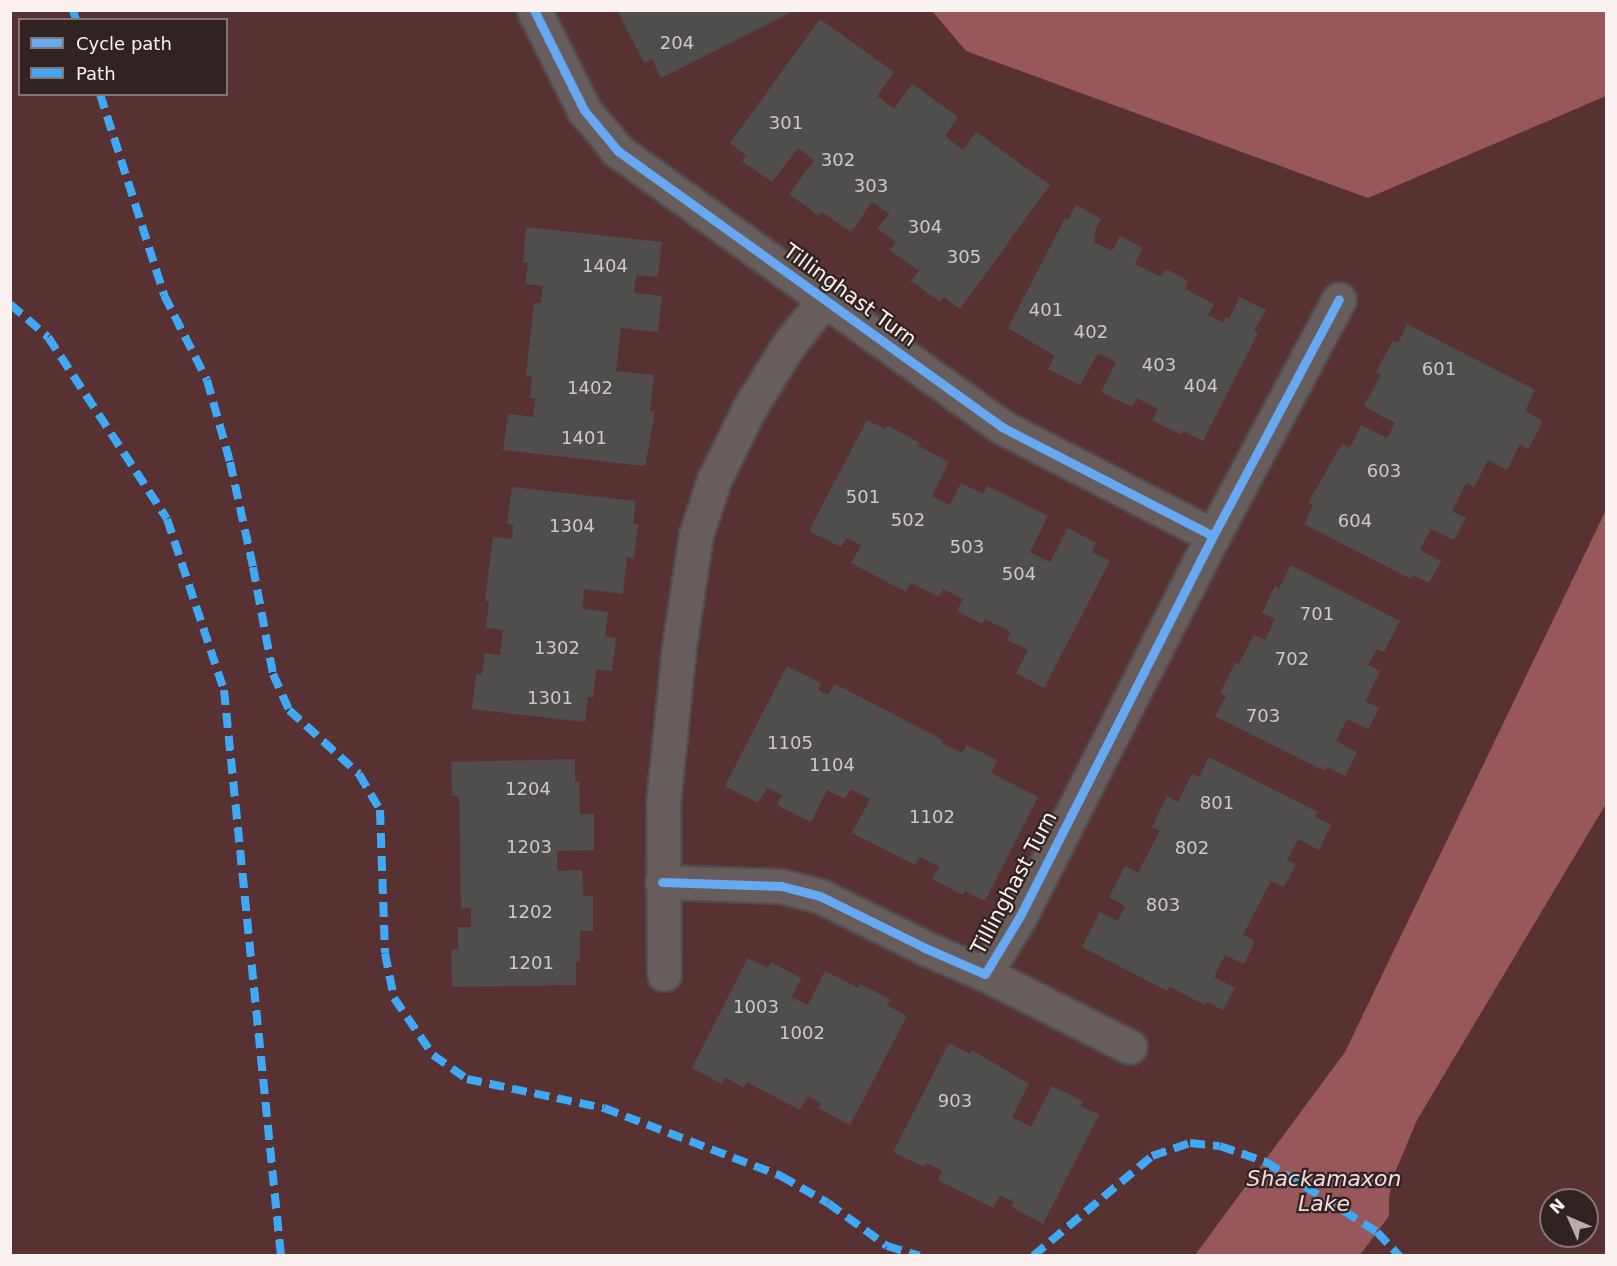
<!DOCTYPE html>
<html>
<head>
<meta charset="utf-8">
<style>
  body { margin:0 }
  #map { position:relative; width:1617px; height:1266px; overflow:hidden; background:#383030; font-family:"DejaVu Sans",sans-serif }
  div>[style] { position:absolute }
  .green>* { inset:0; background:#583233 }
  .water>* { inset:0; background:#985758 }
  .building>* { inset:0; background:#4f4e4c }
  .roads { filter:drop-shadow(2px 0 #524c4c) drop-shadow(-2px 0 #524c4c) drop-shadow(0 2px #524c4c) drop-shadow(0 -2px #524c4c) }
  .minor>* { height:33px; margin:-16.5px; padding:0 16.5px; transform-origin:16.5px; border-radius:16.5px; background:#685d5d }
  .quiet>* { height:8px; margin-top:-4px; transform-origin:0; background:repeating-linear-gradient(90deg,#3fa9f5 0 15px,transparent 0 23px) }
  .cycleway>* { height:9px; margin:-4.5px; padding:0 4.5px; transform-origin:4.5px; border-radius:4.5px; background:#66a8f1 }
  span { translate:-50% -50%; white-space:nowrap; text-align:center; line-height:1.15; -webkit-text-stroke:4.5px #312322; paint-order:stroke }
  .number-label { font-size:18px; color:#d0c8c7 }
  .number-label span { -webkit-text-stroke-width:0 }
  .street-label { font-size:21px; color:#fbf1f0 }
  .water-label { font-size:22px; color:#f3dddc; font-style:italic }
  .frame { position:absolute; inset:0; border:12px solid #fbf1f0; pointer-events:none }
  .legend { position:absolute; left:18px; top:18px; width:210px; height:78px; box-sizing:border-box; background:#312322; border:2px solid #827574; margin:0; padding:8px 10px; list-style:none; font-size:18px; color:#fbf1f0 }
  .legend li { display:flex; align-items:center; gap:12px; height:30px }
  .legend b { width:30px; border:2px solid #827574 }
  .north { position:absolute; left:1539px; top:1188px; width:60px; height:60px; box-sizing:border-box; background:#312322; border:2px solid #827574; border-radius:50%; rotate:315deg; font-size:16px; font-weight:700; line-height:24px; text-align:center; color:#fbf1f0 }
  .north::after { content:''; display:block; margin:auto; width:21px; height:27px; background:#b7adad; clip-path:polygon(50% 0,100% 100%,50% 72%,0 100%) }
</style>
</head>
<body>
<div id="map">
  <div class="green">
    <div style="clip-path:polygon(evenodd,11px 11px,1606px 11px,1606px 1255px,11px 1255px,11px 11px,20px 20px,226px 20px,226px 94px,20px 94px,20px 20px,11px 11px,1551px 1200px,1587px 1200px,1587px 1236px,1551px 1236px,1551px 1200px)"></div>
  </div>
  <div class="water">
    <div style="clip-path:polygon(932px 11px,1606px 11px,1606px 96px,1368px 198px,966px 51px)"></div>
    <div style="clip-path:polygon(1606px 510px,1606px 804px,1417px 1120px,1396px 1170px,1389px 1196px,1389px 1216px,1360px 1255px,1195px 1255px,1345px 1052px)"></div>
  </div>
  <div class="building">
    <div style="clip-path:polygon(617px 10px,789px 10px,790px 13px,661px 78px,652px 59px,644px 63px)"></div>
    <div style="clip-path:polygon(820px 19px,894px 72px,877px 96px,894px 109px,912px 84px,958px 117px,945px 136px,963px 150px,976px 132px,1050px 185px,960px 309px,943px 297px,940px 302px,911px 281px,919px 271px,890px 250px,896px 242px,877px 228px,889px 214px,872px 202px,851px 232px,822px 212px,819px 216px,789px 194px,814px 160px,798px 148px,772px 182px,742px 161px,746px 155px,730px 143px)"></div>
    <div style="clip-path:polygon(1076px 205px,1101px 219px,1093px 235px,1096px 236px,1093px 242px,1112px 251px,1120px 236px,1143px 248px,1135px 264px,1161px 277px,1166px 269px,1188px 281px,1185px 289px,1214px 304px,1208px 315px,1223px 323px,1226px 317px,1229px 319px,1240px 297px,1266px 310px,1254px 331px,1258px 333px,1203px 441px,1183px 431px,1181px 435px,1152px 420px,1158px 409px,1137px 398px,1132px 407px,1101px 392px,1116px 362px,1098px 353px,1080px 385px,1048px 369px,1055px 356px,1008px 328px,1065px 218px,1068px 220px)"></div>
    <div style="clip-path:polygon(526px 227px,662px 242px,658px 277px,636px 275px,634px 293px,662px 296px,658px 332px,621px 328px,616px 371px,654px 375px,650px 411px,655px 411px,645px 466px,503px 450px,508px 414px,533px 417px,536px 398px,530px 398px,532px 377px,526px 376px,534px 303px,541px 303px,543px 286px,525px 284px,528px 263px,523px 262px)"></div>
    <div style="clip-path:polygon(1407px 324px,1535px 390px,1525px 411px,1543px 421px,1528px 449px,1520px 444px,1507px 470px,1488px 460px,1474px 487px,1466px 483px,1452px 511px,1466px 518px,1454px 540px,1431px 529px,1420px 550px,1441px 561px,1429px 583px,1413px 575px,1411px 579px,1304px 524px,1313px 505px,1308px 503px,1342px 444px,1350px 448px,1361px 425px,1387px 438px,1395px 423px,1364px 406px,1381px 375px,1376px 372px,1393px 341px,1398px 343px)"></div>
    <div style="clip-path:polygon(867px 420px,885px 429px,887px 425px,920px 443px,918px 446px,949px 462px,932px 496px,950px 505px,961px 483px,983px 494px,988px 486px,1048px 516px,1030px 552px,1050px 562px,1068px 528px,1096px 543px,1092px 552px,1110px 561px,1044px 688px,1016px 673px,1028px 650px,1007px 640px,1011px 632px,985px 619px,982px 624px,957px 611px,963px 599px,943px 589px,939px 597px,911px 583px,906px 592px,851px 563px,861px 545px,846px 538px,841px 547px,809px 531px)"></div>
    <div style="clip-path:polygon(512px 487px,636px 501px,633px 524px,638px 524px,634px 558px,627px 557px,623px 594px,584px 589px,582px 609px,608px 612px,605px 636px,616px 638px,612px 671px,596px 669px,593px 697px,588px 697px,585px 722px,472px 709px,476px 674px,482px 675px,485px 653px,500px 655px,503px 630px,486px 628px,489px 601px,485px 601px,493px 537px,512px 539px,513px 525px,507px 524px)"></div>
    <div style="clip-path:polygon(1291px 565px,1400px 621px,1384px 652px,1377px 649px,1368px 665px,1380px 671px,1365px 701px,1379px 708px,1368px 729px,1347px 719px,1336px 741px,1357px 752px,1345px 776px,1327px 767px,1325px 771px,1215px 716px,1226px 696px,1220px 693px,1236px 662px,1239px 664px,1254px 635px,1265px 640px,1275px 619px,1262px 613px,1275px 586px,1279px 588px)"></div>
    <div style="clip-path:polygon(787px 666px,821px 683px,818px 690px,828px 695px,835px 684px,943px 740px,942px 743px,962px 753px,967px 745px,997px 760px,991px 773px,1038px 797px,985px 901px,965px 891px,963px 895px,932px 879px,939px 866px,920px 857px,915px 865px,852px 833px,870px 799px,850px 789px,845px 799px,827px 790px,811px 822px,777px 805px,782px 795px,767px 788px,758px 803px,725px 786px)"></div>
    <div style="clip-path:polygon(1209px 757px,1318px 812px,1315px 817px,1331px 825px,1319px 850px,1298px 839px,1287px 860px,1296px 864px,1284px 887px,1271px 881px,1243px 935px,1255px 941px,1244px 964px,1225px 955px,1214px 977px,1235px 988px,1223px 1010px,1207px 1002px,1205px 1005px,1170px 987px,1167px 991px,1082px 947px,1100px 912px,1118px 921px,1125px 906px,1109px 897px,1125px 866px,1138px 873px,1160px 831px,1152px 827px,1167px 796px,1178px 802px,1192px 774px,1199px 777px)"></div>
    <div style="clip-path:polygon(575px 759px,575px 782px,579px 781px,580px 814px,594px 814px,594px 850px,557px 851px,557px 871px,582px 870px,583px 896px,593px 896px,593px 931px,580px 931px,580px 962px,576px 961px,576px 985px,452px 987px,451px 950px,458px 949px,458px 927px,471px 927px,471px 908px,461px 908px,459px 796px,452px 796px,451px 762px)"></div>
    <div style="clip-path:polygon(748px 958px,768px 968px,771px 962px,801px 978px,792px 997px,808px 1005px,825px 971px,858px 988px,860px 984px,890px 999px,887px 1005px,907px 1016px,850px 1125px,818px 1108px,821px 1103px,808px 1096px,800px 1110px,747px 1082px,744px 1088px,725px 1077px,722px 1084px,692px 1068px)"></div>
    <div style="clip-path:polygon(949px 1043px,970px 1054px,972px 1050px,1029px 1084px,1012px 1117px,1031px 1127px,1052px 1086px,1083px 1101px,1081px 1106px,1099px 1115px,1043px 1224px,1012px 1207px,1014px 1202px,1000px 1195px,993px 1208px,938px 1180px,942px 1171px,927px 1163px,924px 1167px,893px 1152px)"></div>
  </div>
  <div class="roads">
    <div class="minor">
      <div style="left:534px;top:10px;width:112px;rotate:63.4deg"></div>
      <div style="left:584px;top:110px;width:53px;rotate:50.3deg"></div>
      <div style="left:618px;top:151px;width:473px;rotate:35.7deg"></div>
      <div style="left:1002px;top:427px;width:237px;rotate:27.3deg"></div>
      <div style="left:662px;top:882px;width:119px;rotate:1.9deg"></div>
      <div style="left:781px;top:886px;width:40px;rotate:14.4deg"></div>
      <div style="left:820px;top:896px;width:117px;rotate:26.3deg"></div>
      <div style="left:925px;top:948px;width:65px;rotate:23.4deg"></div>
      <div style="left:985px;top:974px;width:68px;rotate:-58.9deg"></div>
      <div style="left:1020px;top:916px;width:426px;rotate:-63.1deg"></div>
      <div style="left:1213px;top:536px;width:268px;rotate:-62deg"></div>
      <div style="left:664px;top:974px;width:170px;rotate:-90.3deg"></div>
      <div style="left:663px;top:804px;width:158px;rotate:-84.2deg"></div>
      <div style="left:679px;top:647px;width:113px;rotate:-81.4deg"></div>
      <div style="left:696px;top:535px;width:58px;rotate:-71.9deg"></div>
      <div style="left:714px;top:480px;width:81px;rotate:-63.7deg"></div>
      <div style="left:750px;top:407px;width:74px;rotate:-58.2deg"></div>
      <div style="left:789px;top:344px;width:57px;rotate:-50.7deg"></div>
      <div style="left:985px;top:974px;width:162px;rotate:26.7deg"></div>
    </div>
  </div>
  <div class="quiet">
    <div style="left:73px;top:10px;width:10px;rotate:73deg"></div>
    <div style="left:100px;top:94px;width:211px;rotate:72.3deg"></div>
    <div style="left:164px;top:295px;width:95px;rotate:63.2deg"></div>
    <div style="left:207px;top:380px;width:85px;rotate:74.3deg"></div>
    <div style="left:230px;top:462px;width:107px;rotate:77.6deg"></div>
    <div style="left:253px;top:567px;width:109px;rotate:79.4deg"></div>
    <div style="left:273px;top:674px;width:39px;rotate:66deg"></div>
    <div style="left:289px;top:710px;width:95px;rotate:42.4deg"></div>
    <div style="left:359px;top:774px;width:42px;rotate:59.7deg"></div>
    <div style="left:380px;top:810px;width:143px;rotate:88deg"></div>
    <div style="left:385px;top:953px;width:46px;rotate:78.7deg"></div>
    <div style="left:394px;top:998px;width:69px;rotate:55.6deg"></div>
    <div style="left:433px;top:1055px;width:42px;rotate:35.2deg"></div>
    <div style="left:467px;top:1079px;width:140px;rotate:12deg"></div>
    <div style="left:604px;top:1108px;width:190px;rotate:21deg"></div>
    <div style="left:781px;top:1176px;width:54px;rotate:29.9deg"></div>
    <div style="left:828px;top:1203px;width:73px;rotate:36.1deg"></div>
    <div style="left:887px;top:1246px;width:34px;rotate:17deg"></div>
    <div style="left:10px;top:304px;width:50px;rotate:41deg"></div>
    <div style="left:48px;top:337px;width:217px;rotate:56.8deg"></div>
    <div style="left:167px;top:519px;width:180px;rotate:71.6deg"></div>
    <div style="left:224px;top:690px;width:569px;rotate:84.25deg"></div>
    <div style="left:1033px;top:1256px;width:155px;rotate:-40deg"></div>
    <div style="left:1152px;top:1156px;width:40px;rotate:-18.9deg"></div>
    <div style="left:1190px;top:1143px;width:30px;rotate:6deg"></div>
    <div style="left:1220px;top:1146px;width:49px;rotate:19.2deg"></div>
    <div style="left:1266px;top:1162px;width:131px;rotate:32.2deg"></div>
    <div style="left:1377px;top:1232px;width:33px;rotate:47deg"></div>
  </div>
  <div class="cycleway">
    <div style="left:534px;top:10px;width:112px;rotate:63.4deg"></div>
    <div style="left:584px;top:110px;width:53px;rotate:50.3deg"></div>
    <div style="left:618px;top:151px;width:473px;rotate:35.7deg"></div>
    <div style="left:1002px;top:427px;width:237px;rotate:27.3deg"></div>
    <div style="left:662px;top:882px;width:119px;rotate:1.9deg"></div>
    <div style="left:781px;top:886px;width:40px;rotate:14.4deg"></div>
    <div style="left:820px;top:896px;width:117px;rotate:26.3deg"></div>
    <div style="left:925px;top:948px;width:65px;rotate:23.4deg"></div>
    <div style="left:985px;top:974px;width:68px;rotate:-58.9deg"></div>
    <div style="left:1020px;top:916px;width:426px;rotate:-63.1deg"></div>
    <div style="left:1213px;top:536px;width:268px;rotate:-62deg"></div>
  </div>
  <div class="number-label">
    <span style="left:677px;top:43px">204</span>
    <span style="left:786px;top:123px">301</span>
    <span style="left:838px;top:160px">302</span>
    <span style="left:871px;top:186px">303</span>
    <span style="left:925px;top:227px">304</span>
    <span style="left:964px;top:257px">305</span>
    <span style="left:605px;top:266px">1404</span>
    <span style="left:1046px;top:310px">401</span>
    <span style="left:1091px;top:332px">402</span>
    <span style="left:1159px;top:365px">403</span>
    <span style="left:1439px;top:369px">601</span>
    <span style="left:1201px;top:386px">404</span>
    <span style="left:590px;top:388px">1402</span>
    <span style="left:584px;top:438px">1401</span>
    <span style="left:1384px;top:471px">603</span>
    <span style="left:863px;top:497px">501</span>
    <span style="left:908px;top:520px">502</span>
    <span style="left:1355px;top:521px">604</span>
    <span style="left:572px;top:526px">1304</span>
    <span style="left:967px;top:547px">503</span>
    <span style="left:1019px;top:574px">504</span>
    <span style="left:1317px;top:614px">701</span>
    <span style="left:557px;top:648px">1302</span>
    <span style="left:1292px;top:659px">702</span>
    <span style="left:550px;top:698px">1301</span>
    <span style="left:1263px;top:716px">703</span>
    <span style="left:790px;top:743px">1105</span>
    <span style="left:832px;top:765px">1104</span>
    <span style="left:528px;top:789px">1204</span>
    <span style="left:1217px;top:803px">801</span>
    <span style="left:932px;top:817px">1102</span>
    <span style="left:529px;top:847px">1203</span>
    <span style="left:1192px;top:848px">802</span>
    <span style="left:1163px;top:905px">803</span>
    <span style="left:530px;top:912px">1202</span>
    <span style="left:531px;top:963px">1201</span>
    <span style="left:756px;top:1007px">1003</span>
    <span style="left:802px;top:1033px">1002</span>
    <span style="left:955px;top:1101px">903</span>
  </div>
  <div class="street-label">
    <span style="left:850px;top:295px;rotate:36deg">Tillinghast Turn</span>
    <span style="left:1014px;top:883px;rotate:-62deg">Tillinghast Turn</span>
  </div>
  <div class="water-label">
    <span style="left:1324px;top:1191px">Shackamaxon<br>Lake</span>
  </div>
  <div class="frame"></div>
  <ul class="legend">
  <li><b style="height:8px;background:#66a8f1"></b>Cycle path</li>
  <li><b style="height:8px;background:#3fa9f5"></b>Path</li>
  </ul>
  <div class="north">N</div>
</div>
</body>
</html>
